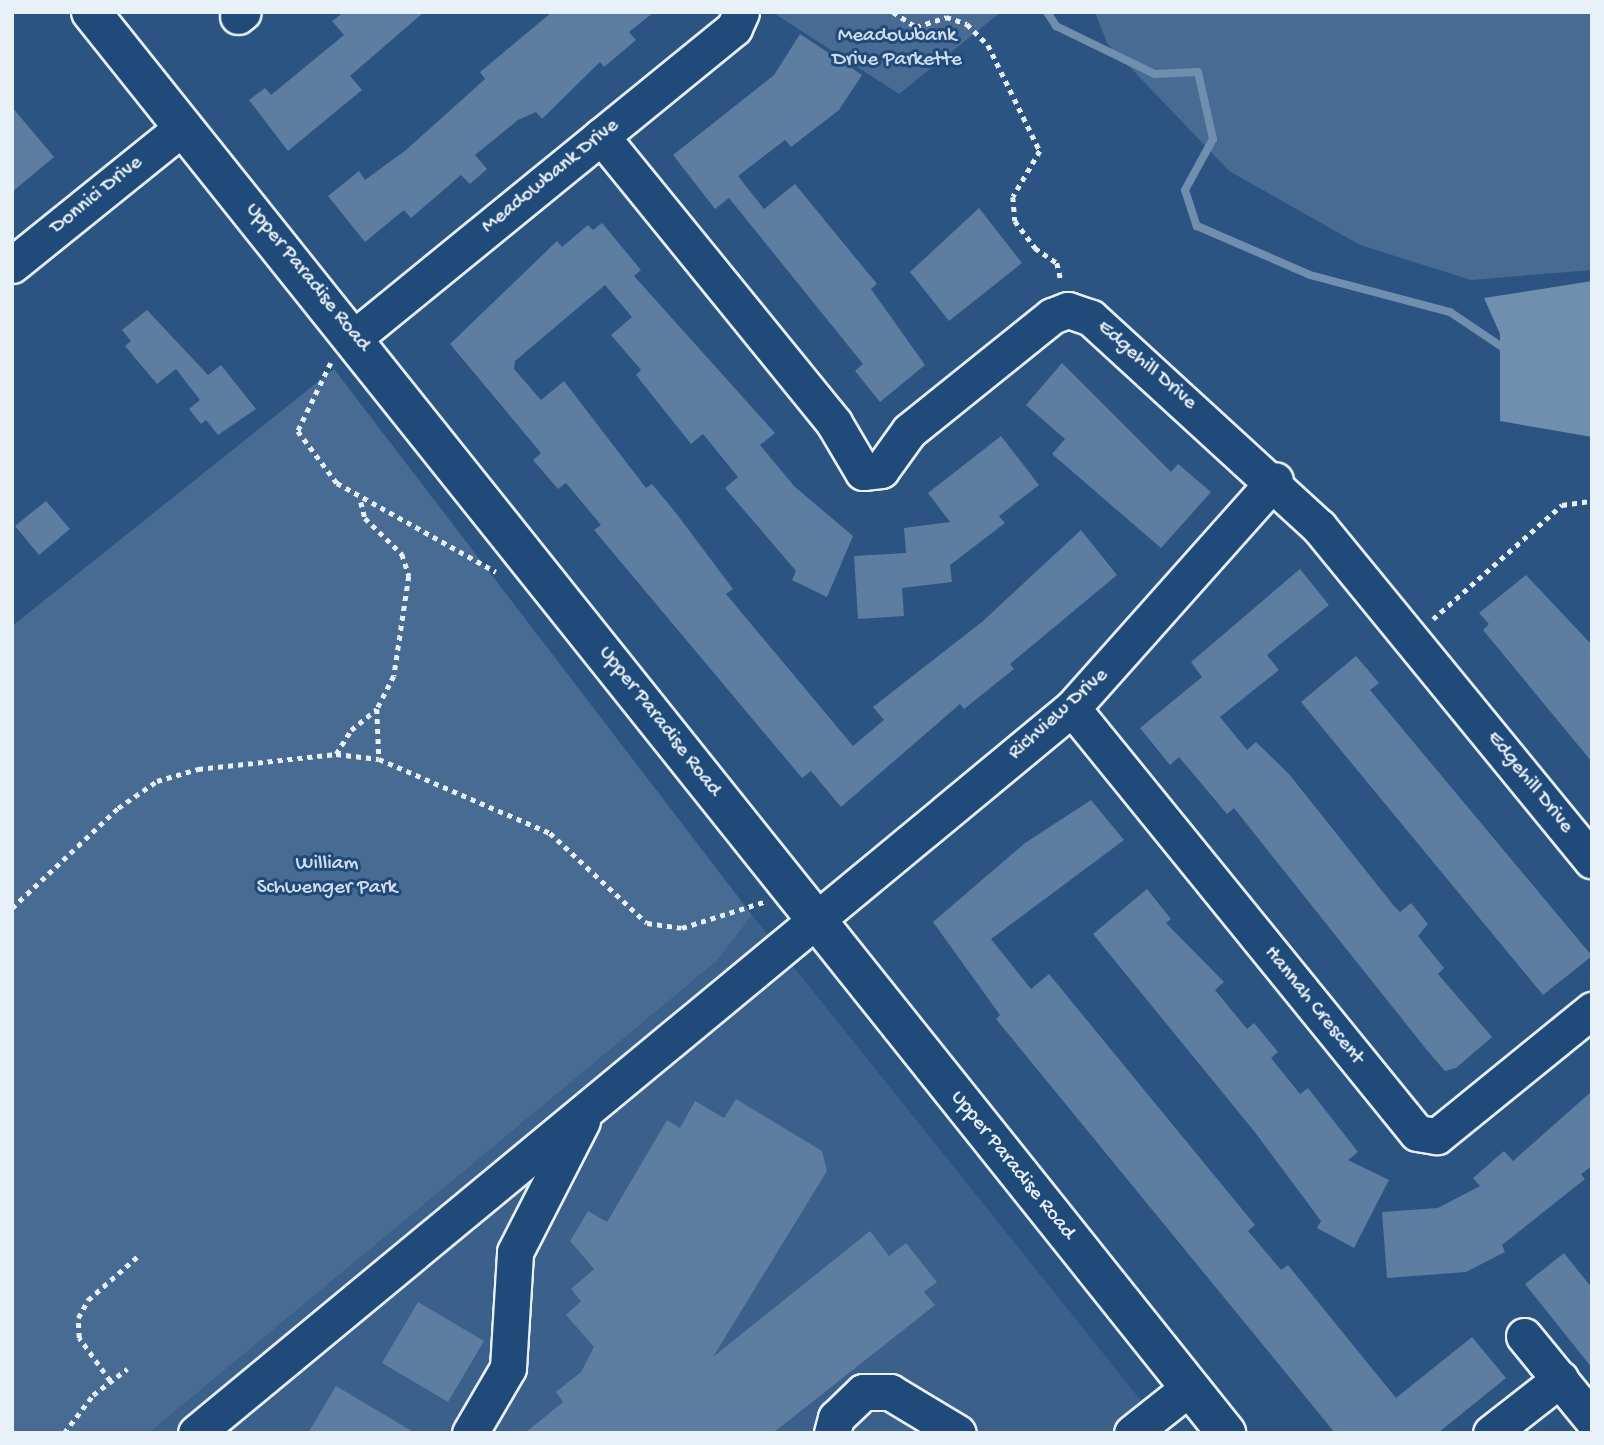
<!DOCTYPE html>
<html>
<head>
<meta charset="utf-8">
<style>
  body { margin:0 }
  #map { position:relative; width:1604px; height:1445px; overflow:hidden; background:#2b5482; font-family:"Gochi Hand",sans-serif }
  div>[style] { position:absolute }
  .built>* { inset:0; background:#3a608b }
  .green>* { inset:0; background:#476b93 }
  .water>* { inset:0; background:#708ead }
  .stream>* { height:8px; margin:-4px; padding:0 4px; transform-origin:4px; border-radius:4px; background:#708ead }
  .building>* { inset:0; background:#5d7da1 }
  .path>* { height:4.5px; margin-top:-2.25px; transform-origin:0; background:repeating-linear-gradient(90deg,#e8f1f8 0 5px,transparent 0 10px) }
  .roads { filter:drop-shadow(2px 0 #e8f1f8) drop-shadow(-2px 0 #e8f1f8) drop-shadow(0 2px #e8f1f8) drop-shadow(0 -2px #e8f1f8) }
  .minor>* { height:35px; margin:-17.5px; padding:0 17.5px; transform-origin:17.5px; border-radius:17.5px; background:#1f4a7a }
  .major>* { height:38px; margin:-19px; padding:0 19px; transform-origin:19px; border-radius:19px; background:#1f4a7a }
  span { translate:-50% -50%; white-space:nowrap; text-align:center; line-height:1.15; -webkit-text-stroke:6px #1f4a7a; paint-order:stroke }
  .park-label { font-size:21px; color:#d0dde9 }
  .street-label { font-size:21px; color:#e8f1f8 }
  .frame { position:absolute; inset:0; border:14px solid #e8f1f8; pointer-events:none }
</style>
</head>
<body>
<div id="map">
  <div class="built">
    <div style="clip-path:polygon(752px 915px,1167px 1433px,149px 1433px,718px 960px)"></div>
  </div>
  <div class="green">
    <div style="clip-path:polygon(772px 12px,1001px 12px,899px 94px)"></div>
    <div style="clip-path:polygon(1095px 12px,1592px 12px,1592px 270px,1471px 280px,1360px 245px,1229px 171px,1107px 43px)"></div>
    <div style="clip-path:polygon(334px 369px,752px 915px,718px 960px,149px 1433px,12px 1433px,12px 626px)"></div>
  </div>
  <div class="water">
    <div style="clip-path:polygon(1592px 281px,1592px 437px,1500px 421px,1500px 334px,1484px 298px)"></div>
  </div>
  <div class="stream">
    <div style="left:1047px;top:12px;width:17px;rotate:57deg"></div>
    <div style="left:1056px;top:26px;width:110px;rotate:25.9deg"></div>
    <div style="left:1155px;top:74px;width:43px;rotate:-2.7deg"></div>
    <div style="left:1198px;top:72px;width:69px;rotate:77.4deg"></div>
    <div style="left:1213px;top:139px;width:58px;rotate:118.8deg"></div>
    <div style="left:1185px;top:190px;width:38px;rotate:72deg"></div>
    <div style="left:1197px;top:226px;width:123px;rotate:23.4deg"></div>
    <div style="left:1310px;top:275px;width:145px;rotate:14.8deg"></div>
    <div style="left:1450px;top:312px;width:70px;rotate:33.9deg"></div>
  </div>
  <div class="building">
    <div style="clip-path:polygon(344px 12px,424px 12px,350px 76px,362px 90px,288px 151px,249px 100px,265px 88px,271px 95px,344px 35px,332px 21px)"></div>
    <div style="clip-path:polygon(552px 12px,654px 12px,629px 32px,636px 40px,604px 67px,600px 62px,542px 119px,536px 112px,518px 120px,475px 155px,487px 169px,470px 184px,461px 175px,411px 218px,404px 210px,365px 242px,328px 196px,359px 171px,365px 180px,406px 150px,485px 79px,480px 72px)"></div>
    <div style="clip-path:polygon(800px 34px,862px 75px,839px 110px,791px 147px,785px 140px,738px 176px,764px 209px,795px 184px,877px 284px,871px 289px,925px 365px,880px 402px,855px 371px,863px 364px,729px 198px,715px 209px,673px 155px,774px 75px)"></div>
    <div style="clip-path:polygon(12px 107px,54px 157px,12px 192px)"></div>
    <div style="clip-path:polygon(979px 208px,1022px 263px,949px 321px,910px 272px)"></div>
    <div style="clip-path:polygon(602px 223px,641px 270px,634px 276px,775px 433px,760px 445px,795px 487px,853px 536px,827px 597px,792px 580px,796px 571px,725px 488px,738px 477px,703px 434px,691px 444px,636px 375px,641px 370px,611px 335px,632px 317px,605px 285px,515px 361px,514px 369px,541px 400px,564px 381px,646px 488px,652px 484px,676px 513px,733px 589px,726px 594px,853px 746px,884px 720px,873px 707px,983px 621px,1081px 530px,1117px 575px,1010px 664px,1014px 669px,964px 709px,960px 704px,841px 807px,811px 771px,802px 778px,594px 530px,601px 525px,566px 483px,558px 489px,533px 460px,541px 453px,450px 344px,557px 241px,562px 247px,588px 225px,593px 230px)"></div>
    <div style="clip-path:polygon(147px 310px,208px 375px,221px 365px,256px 409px,218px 435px,206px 420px,201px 424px,189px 409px,200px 400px,176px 369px,157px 384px,125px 346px,131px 341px,122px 330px)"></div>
    <div style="clip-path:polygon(1062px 363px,1171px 472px,1178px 464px,1211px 492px,1161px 548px,1052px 454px,1065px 439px,1026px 405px)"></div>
    <div style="clip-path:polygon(1001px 436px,1039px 485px,999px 516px,1005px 523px,950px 565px,952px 582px,902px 588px,904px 616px,858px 619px,854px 556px,906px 553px,904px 528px,950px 522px,928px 493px)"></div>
    <div style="clip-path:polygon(46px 501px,70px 529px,39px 555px,15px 526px)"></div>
    <div style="clip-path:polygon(1300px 569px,1329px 605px,1267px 655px,1279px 670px,1220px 717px,1247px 750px,1256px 742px,1289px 774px,1394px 906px,1400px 912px,1411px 903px,1428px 924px,1418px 936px,1444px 968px,1438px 974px,1492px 1037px,1456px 1068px,1445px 1071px,1426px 1049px,1234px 808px,1227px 814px,1179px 757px,1170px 765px,1140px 728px,1202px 677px,1191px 662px)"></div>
    <div style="clip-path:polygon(1526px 575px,1592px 645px,1592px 762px,1483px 630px,1489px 624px,1479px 613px)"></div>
    <div style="clip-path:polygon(1356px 656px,1379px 683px,1370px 690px,1592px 956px,1543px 995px,1301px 702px)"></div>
    <div style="clip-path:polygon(1091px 800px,1124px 840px,991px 939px,1031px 989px,1049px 974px,1255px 1225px,1248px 1231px,1281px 1270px,1288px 1265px,1396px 1398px,1472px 1337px,1506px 1378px,1438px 1433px,1335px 1433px,996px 1019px,1000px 1015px,933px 922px,1025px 843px)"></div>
    <div style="clip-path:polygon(1147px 889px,1171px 919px,1166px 923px,1224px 982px,1215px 990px,1247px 1029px,1254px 1023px,1278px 1052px,1271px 1058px,1300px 1094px,1308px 1088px,1358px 1152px,1348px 1160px,1389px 1180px,1354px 1248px,1317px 1228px,1321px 1221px,1254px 1131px,1093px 934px)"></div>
    <div style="clip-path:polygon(1592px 1091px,1592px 1166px,1581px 1174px,1585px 1179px,1502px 1245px,1505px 1252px,1466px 1272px,1387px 1278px,1382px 1212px,1438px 1208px,1480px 1186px,1473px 1178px,1504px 1151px,1513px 1161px)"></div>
    <div style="clip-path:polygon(736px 1099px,822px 1151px,827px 1171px,713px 1357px,870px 1231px,889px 1256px,906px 1243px,937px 1282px,924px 1292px,935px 1305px,773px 1433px,525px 1433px,563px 1402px,556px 1392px,581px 1372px,594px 1347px,566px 1315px,581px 1301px,571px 1289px,594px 1269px,570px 1241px,588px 1211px,607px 1222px,667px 1120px,680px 1128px,695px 1101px,724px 1118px)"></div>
    <div style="clip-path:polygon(1564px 1253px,1592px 1288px,1592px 1368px,1525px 1284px)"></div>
    <div style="clip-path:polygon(418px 1302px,484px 1341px,448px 1402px,382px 1363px)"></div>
    <div style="clip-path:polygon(336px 1386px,415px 1433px,308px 1433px)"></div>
  </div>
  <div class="path">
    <div style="left:893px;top:12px;width:27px;rotate:33deg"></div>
    <div style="left:916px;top:27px;width:32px;rotate:-18deg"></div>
    <div style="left:946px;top:17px;width:22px;rotate:18deg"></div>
    <div style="left:967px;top:24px;width:30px;rotate:45deg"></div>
    <div style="left:988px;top:45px;width:118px;rotate:63.9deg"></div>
    <div style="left:1040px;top:151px;width:53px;rotate:120.4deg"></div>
    <div style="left:1013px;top:197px;width:24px;rotate:85deg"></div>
    <div style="left:1015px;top:221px;width:34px;rotate:53deg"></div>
    <div style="left:1035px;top:248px;width:27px;rotate:34deg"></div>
    <div style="left:1057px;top:263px;width:18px;rotate:77deg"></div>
    <div style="left:331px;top:363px;width:76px;rotate:115.9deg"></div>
    <div style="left:298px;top:431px;width:65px;rotate:53.1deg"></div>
    <div style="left:337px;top:483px;width:182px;rotate:29.2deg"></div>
    <div style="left:361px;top:502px;width:16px;rotate:76deg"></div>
    <div style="left:365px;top:518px;width:52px;rotate:44.2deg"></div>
    <div style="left:402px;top:554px;width:23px;rotate:72deg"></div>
    <div style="left:409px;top:576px;width:101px;rotate:98.5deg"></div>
    <div style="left:394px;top:676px;width:37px;rotate:117deg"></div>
    <div style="left:377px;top:709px;width:50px;rotate:87.7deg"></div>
    <div style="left:1433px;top:619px;width:172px;rotate:-41.5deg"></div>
    <div style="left:1562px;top:505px;width:30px;rotate:-8deg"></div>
    <div style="left:336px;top:754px;width:28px;rotate:-58deg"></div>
    <div style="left:351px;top:730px;width:33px;rotate:-39deg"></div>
    <div style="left:12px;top:908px;width:146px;rotate:-43.3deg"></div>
    <div style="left:118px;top:808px;width:47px;rotate:-34.7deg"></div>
    <div style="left:157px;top:781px;width:43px;rotate:-16.3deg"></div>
    <div style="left:198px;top:769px;width:139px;rotate:-6.2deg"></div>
    <div style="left:336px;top:754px;width:43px;rotate:6.6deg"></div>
    <div style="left:379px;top:759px;width:186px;rotate:23.4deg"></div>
    <div style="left:550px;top:833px;width:132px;rotate:42.9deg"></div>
    <div style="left:647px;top:923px;width:35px;rotate:8deg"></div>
    <div style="left:682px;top:928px;width:86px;rotate:-17.6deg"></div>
    <div style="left:110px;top:1381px;width:53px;rotate:-125.8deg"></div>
    <div style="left:79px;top:1338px;width:20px;rotate:-93deg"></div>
    <div style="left:78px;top:1318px;width:21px;rotate:-61deg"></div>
    <div style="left:88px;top:1300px;width:67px;rotate:-41.3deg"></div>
    <div style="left:64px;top:1433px;width:48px;rotate:-52.7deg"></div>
    <div style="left:93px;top:1395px;width:43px;rotate:-37.4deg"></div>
  </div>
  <div class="roads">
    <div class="minor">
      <div style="left:238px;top:16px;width:6px;rotate:-39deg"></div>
      <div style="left:601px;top:136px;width:370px;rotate:50.9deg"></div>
      <div style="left:834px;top:423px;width:57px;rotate:59.4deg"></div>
      <div style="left:863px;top:472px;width:18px;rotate:-6deg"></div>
      <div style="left:881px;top:470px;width:48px;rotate:-54.3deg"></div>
      <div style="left:909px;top:431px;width:184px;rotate:-38.8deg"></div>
      <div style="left:1052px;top:316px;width:17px;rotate:-21deg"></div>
      <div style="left:1068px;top:310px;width:24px;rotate:19deg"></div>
      <div style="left:1091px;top:318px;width:309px;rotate:42.5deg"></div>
      <div style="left:1319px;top:527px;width:431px;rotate:50.7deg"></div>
      <div style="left:12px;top:265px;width:220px;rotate:-38.9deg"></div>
      <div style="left:355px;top:337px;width:489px;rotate:-39.2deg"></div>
      <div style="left:734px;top:28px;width:17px;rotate:-66deg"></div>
      <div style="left:1072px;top:708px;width:547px;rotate:50.93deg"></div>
      <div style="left:1417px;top:1133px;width:20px;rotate:9deg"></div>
      <div style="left:1437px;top:1136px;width:200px;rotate:-39.1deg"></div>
      <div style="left:1524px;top:1336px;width:107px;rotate:50.7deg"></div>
      <div style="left:196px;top:1433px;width:1137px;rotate:-39.61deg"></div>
      <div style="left:1072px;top:708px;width:305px;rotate:-48.3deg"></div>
      <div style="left:470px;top:1433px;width:75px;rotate:-59.7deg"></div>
      <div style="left:508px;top:1368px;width:116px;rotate:-86.5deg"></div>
      <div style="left:515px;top:1252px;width:147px;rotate:-62.9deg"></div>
      <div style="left:832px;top:1433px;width:16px;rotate:-75deg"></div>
      <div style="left:836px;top:1418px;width:37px;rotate:-44deg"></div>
      <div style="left:863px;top:1392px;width:27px"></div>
      <div style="left:890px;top:1392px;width:79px;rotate:31.1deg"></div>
      <div style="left:1132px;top:1433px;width:74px;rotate:-38.4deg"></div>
      <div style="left:1491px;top:1433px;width:88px;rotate:-38deg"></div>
    </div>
    <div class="major">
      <div style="left:91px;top:12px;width:1819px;rotate:51.38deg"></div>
    </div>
  </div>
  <div class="park-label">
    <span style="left:897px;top:49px">Meadowbank<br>Drive Parkette</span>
    <span style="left:327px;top:877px">William<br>Schwenger Park</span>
  </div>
  <div class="street-label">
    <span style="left:551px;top:177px;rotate:-39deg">Meadowbank Drive</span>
    <span style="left:97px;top:196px;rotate:-39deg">Donnici Drive</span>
    <span style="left:307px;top:278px;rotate:51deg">Upper Paradise Road</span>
    <span style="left:1146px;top:366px;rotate:41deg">Edgehill Drive</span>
    <span style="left:1059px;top:715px;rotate:-42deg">Richview Drive</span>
    <span style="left:659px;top:722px;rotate:52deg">Upper Paradise Road</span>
    <span style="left:1529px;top:783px;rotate:51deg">Edgehill Drive</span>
    <span style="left:1313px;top:1006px;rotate:51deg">Hannah Crescent</span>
    <span style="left:1012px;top:1166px;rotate:51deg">Upper Paradise Road</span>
  </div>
  <div class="frame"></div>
</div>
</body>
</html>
